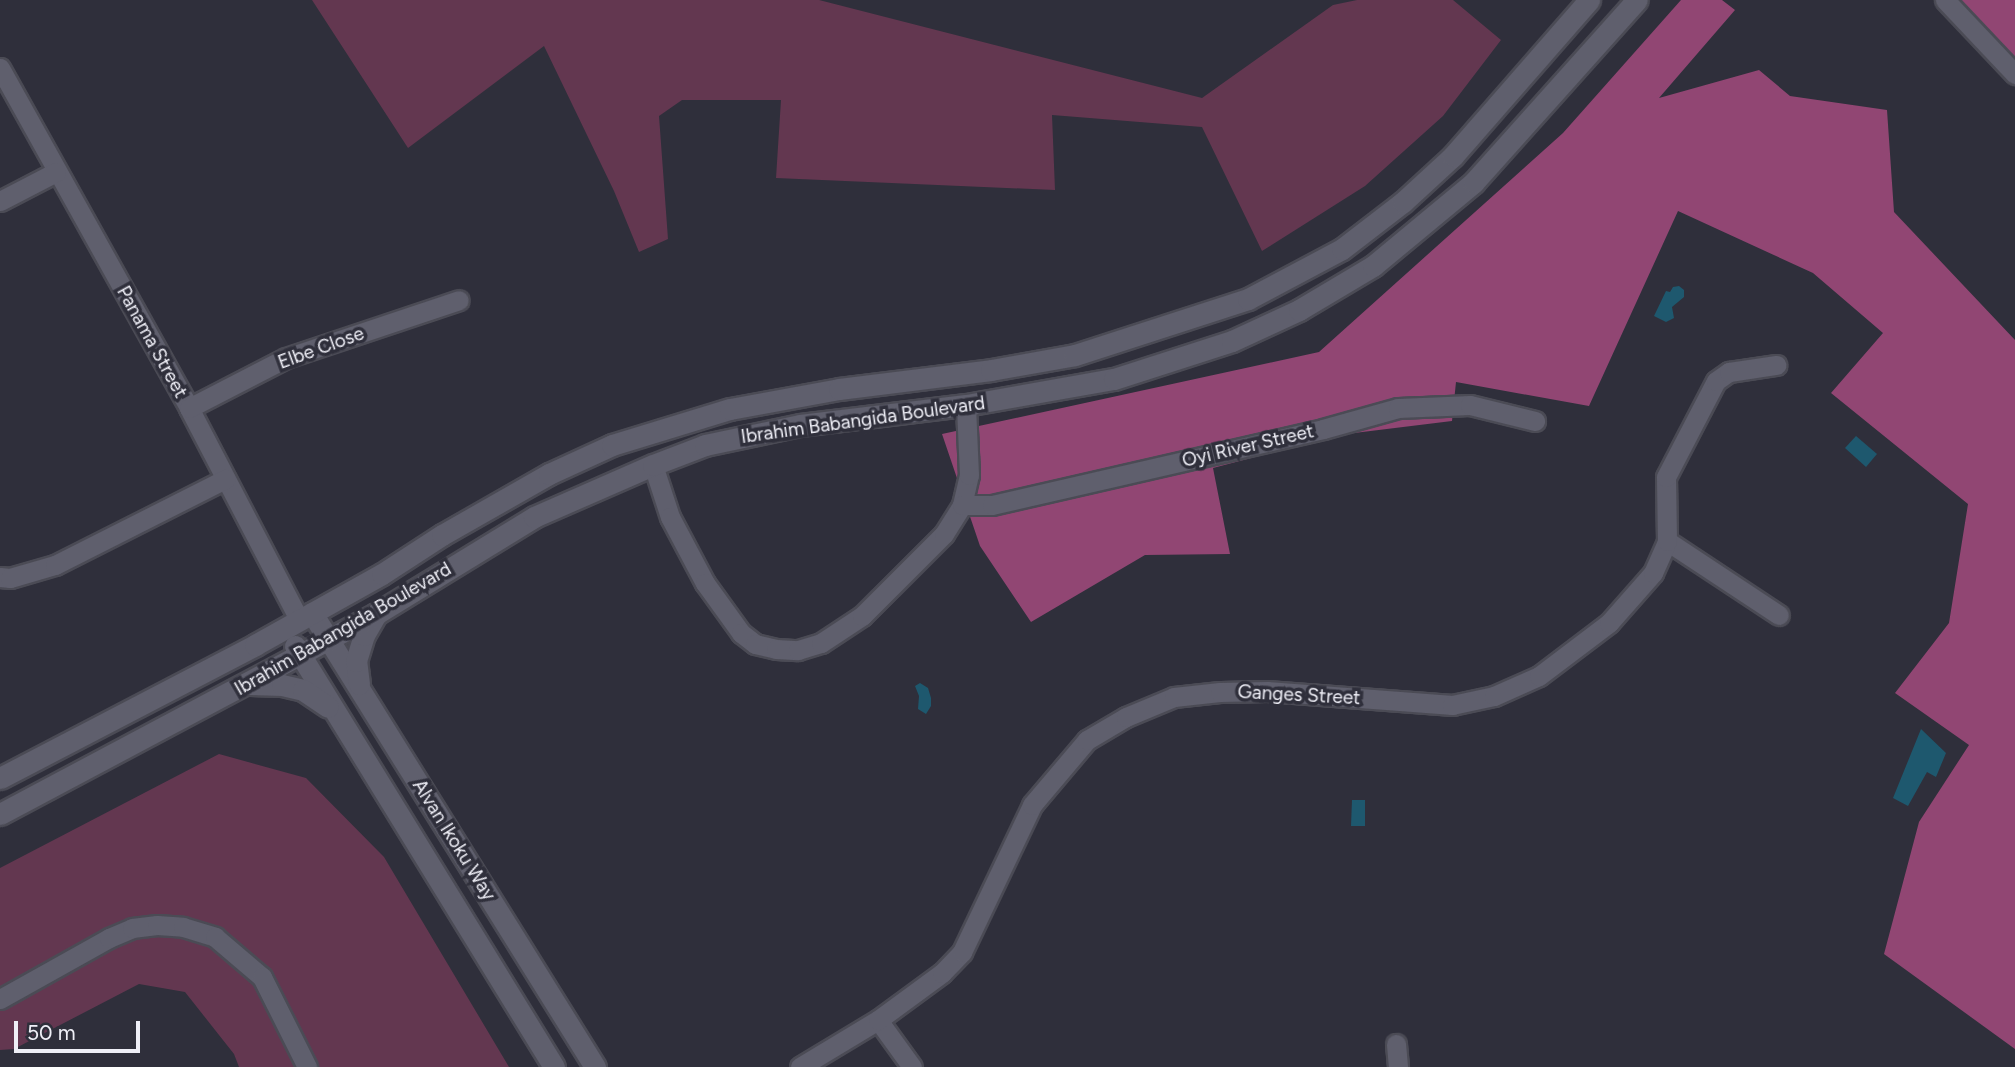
<!DOCTYPE html>
<html>
<head>
<meta charset="utf-8">
<style>
  body { margin:0 }
  #map { position:relative; width:2015px; height:1067px; overflow:hidden; background:#2f2f3b; font-family:Figtree,sans-serif }
  div>[style] { position:absolute }
  .green>* { inset:0; background:#633750 }
  .forest>* { inset:0; background:#914673 }
  .water>* { inset:0; background:#1e586e }
  .roads { filter:drop-shadow(2px 0 #4b4b55) drop-shadow(-2px 0 #4b4b55) drop-shadow(0 2px #4b4b55) drop-shadow(0 -2px #4b4b55) }
  .street>* { height:19px; margin:-9.5px; padding:0 9.5px; transform-origin:9.5px; border-radius:9.5px; background:#5f5f6d }
  .secondary>* { height:21px; margin:-10.5px; padding:0 10.5px; transform-origin:10.5px; border-radius:10.5px; background:#5f5f6d }
  span { translate:-50% -50%; white-space:nowrap; text-align:center; line-height:1.15; -webkit-text-stroke:7px #2f2f3b; paint-order:stroke }
  .street-label { font-size:19px; color:#efeff7 }
  .scale { position:absolute; left:14px; top:1021px; width:126px; height:32px; box-sizing:border-box; border:4px solid #efeff7; border-top:0; padding-left:9px; font-size:21px; line-height:24px; white-space:nowrap; color:#efeff7; -webkit-text-stroke:5px #2f2f3b; paint-order:stroke }
</style>
</head>
<body>
<div id="map">
  <div class="green">
    <div style="clip-path:polygon(312px 0,819px 0,1202px 98px,1333px 5px,1357px 0,1453px 0,1501px 40px,1443px 116px,1365px 186px,1262px 251px,1202px 127px,1052px 115px,1055px 190px,776px 178px,781px 100px,682px 100px,659px 116px,668px 239px,639px 252px,614px 191px,544px 46px,408px 148px)"></div>
    <div style="clip-path:polygon(219px 754px,306px 778px,384px 857px,509px 1067px,239px 1067px,234px 1054px,185px 992px,139px 984px,14px 1049px,0 1050px,0 868px)"></div>
  </div>
  <div class="forest">
    <div style="clip-path:polygon(1681px 0,1722px 0,1735px 10px,1659px 98px,1759px 70px,1790px 96px,1887px 110px,1894px 212px,2015px 340px,2015px 1049px,1884px 954px,1919px 822px,1969px 745px,1895px 693px,1949px 623px,1968px 504px,1831px 393px,1883px 333px,1813px 273px,1678px 211px,1589px 406px,1456px 382px,1452px 421px,1338px 435px,1213px 468px,1230px 554px,1145px 555px,1031px 622px,980px 546px,942px 434px,1319px 352px,1563px 133px)"></div>
    <div style="clip-path:polygon(1957px 0,2015px 0,2015px 59px)"></div>
  </div>
  <div class="water">
    <div style="clip-path:polygon(1679px 286px,1684px 290px,1684px 297px,1672px 307px,1674px 318px,1666px 322px,1654px 316px,1666px 291px,1670px 292px,1673px 287px)"></div>
    <div style="clip-path:polygon(1856px 436px,1877px 454px,1866px 467px,1845px 448px)"></div>
    <div style="clip-path:polygon(920px 683px,928px 688px,931px 698px,931px 706px,926px 714px,918px 709px,919px 696px,915px 686px)"></div>
    <div style="clip-path:polygon(1921px 729px,1946px 753px,1936px 777px,1927px 772px,1908px 806px,1893px 798px)"></div>
    <div style="clip-path:polygon(1352px 800px,1365px 800px,1365px 826px,1351px 826px)"></div>
  </div>
  <div class="roads">
    <div class="street">
      <div style="left:1945px;top:0;width:102px;rotate:46.6deg"></div>
      <div style="left:0;top:68px;width:389px;rotate:60.9deg"></div>
      <div style="left:189px;top:408px;width:238px;rotate:62.5deg"></div>
      <div style="left:0;top:201px;width:63px;rotate:-27.4deg"></div>
      <div style="left:189px;top:408px;width:109px;rotate:-27.3deg"></div>
      <div style="left:286px;top:358px;width:182px;rotate:-18.5deg"></div>
      <div style="left:653px;top:465px;width:55px;rotate:71.9deg"></div>
      <div style="left:670px;top:517px;width:75px;rotate:62.1deg"></div>
      <div style="left:705px;top:583px;width:62px;rotate:54.2deg"></div>
      <div style="left:741px;top:633px;width:18px;rotate:38deg"></div>
      <div style="left:755px;top:644px;width:22px;rotate:13deg"></div>
      <div style="left:776px;top:649px;width:22px;rotate:3deg"></div>
      <div style="left:798px;top:650px;width:24px;rotate:-17deg"></div>
      <div style="left:821px;top:643px;width:49px;rotate:-33.4deg"></div>
      <div style="left:862px;top:616px;width:116px;rotate:-45deg"></div>
      <div style="left:944px;top:534px;width:34px;rotate:-58deg"></div>
      <div style="left:962px;top:505px;width:31px;rotate:-77deg"></div>
      <div style="left:969px;top:475px;width:70px;rotate:-92.5deg"></div>
      <div style="left:962px;top:505px;width:30px"></div>
      <div style="left:992px;top:505px;width:340px;rotate:-12.9deg"></div>
      <div style="left:1323px;top:429px;width:78px;rotate:-15.6deg"></div>
      <div style="left:1398px;top:408px;width:72px;rotate:-2.4deg"></div>
      <div style="left:1470px;top:405px;width:67px;rotate:13.8deg"></div>
      <div style="left:1667px;top:541px;width:134px;rotate:33.5deg"></div>
      <div style="left:0;top:577px;width:10px;rotate:6deg"></div>
      <div style="left:10px;top:578px;width:47px;rotate:-16.1deg"></div>
      <div style="left:55px;top:565px;width:191px;rotate:-26.8deg"></div>
      <div style="left:0;top:999px;width:125px;rotate:-29.2deg"></div>
      <div style="left:109px;top:938px;width:25px;rotate:-23deg"></div>
      <div style="left:132px;top:928px;width:25px;rotate:-7deg"></div>
      <div style="left:157px;top:925px;width:26px;rotate:4deg"></div>
      <div style="left:183px;top:927px;width:34px;rotate:17deg"></div>
      <div style="left:215px;top:937px;width:62px;rotate:40.4deg"></div>
      <div style="left:262px;top:977px;width:101px;rotate:63.4deg"></div>
      <div style="left:878px;top:1020px;width:58px;rotate:54.1deg"></div>
      <div style="left:1396px;top:1044px;width:23px;rotate:85deg"></div>
      <div style="left:800px;top:1067px;width:91px;rotate:-31.1deg"></div>
      <div style="left:878px;top:1020px;width:79px;rotate:-36.3deg"></div>
      <div style="left:942px;top:973px;width:29px;rotate:-46deg"></div>
      <div style="left:962px;top:952px;width:163px;rotate:-64.5deg"></div>
      <div style="left:1032px;top:805px;width:85px;rotate:-49.8deg"></div>
      <div style="left:1087px;top:740px;width:45px;rotate:-30.5deg"></div>
      <div style="left:1126px;top:717px;width:52px;rotate:-22.6deg"></div>
      <div style="left:1174px;top:697px;width:46px;rotate:-6.2deg"></div>
      <div style="left:1220px;top:692px;width:47px;rotate:-1.2deg"></div>
      <div style="left:1267px;top:691px;width:186px;rotate:4.3deg"></div>
      <div style="left:1452px;top:705px;width:43px;rotate:-12.1deg"></div>
      <div style="left:1494px;top:696px;width:49px;rotate:-24deg"></div>
      <div style="left:1539px;top:676px;width:88px;rotate:-37.1deg"></div>
      <div style="left:1609px;top:623px;width:67px;rotate:-48.7deg"></div>
      <div style="left:1653px;top:573px;width:35px;rotate:-66deg"></div>
      <div style="left:1667px;top:541px;width:64px;rotate:-90.9deg"></div>
      <div style="left:1666px;top:477px;width:108px;rotate:-62.5deg"></div>
      <div style="left:1716px;top:381px;width:16px;rotate:-35deg"></div>
      <div style="left:1729px;top:372px;width:48px;rotate:-8.5deg"></div>
    </div>
    <div class="secondary">
      <div style="left:312px;top:613px;width:535px;rotate:58.06deg"></div>
      <div style="left:295px;top:646px;width:494px;rotate:58.4deg"></div>
      <div style="left:250px;top:684px;width:32px;rotate:2deg"></div>
      <div style="left:282px;top:685px;width:22px;rotate:13deg"></div>
      <div style="left:303px;top:690px;width:30px;rotate:34deg"></div>
      <div style="left:359px;top:684px;width:23px;rotate:-97deg"></div>
      <div style="left:356px;top:661px;width:27px;rotate:-73deg"></div>
      <div style="left:364px;top:635px;width:24px;rotate:-60deg"></div>
      <div style="left:0;top:778px;width:288px;rotate:-27.5deg"></div>
      <div style="left:255px;top:645px;width:145px;rotate:-29.2deg"></div>
      <div style="left:382px;top:574px;width:72px;rotate:-33deg"></div>
      <div style="left:442px;top:535px;width:123px;rotate:-29.7deg"></div>
      <div style="left:549px;top:474px;width:69px;rotate:-24.7deg"></div>
      <div style="left:612px;top:445px;width:123px;rotate:-17deg"></div>
      <div style="left:730px;top:409px;width:111px;rotate:-10.4deg"></div>
      <div style="left:839px;top:389px;width:153px;rotate:-7.1deg"></div>
      <div style="left:991px;top:370px;width:85px;rotate:-10.1deg"></div>
      <div style="left:1075px;top:355px;width:182px;rotate:-17.9deg"></div>
      <div style="left:1248px;top:299px;width:106px;rotate:-28deg"></div>
      <div style="left:1342px;top:249px;width:77px;rotate:-37.6deg"></div>
      <div style="left:1403px;top:202px;width:68px;rotate:-42.6deg"></div>
      <div style="left:1453px;top:156px;width:207px;rotate:-48.9deg"></div>
      <div style="left:0;top:814px;width:426px;rotate:-28deg"></div>
      <div style="left:376px;top:614px;width:185px;rotate:-31.5deg"></div>
      <div style="left:534px;top:517px;width:130px;rotate:-23.6deg"></div>
      <div style="left:653px;top:465px;width:56px;rotate:-21deg"></div>
      <div style="left:705px;top:445px;width:97px;rotate:-11.9deg"></div>
      <div style="left:800px;top:425px;width:167px;rotate:-6.9deg"></div>
      <div style="left:966px;top:405px;width:150px;rotate:-10deg"></div>
      <div style="left:1114px;top:379px;width:124px;rotate:-17.9deg"></div>
      <div style="left:1232px;top:341px;width:74px;rotate:-24.8deg"></div>
      <div style="left:1299px;top:310px;width:86px;rotate:-30.7deg"></div>
      <div style="left:1373px;top:266px;width:131px;rotate:-39.7deg"></div>
      <div style="left:1474px;top:182px;width:244px;rotate:-48.2deg"></div>
    </div>
  </div>
  <div class="street-label">
    <span style="left:152px;top:342px;rotate:61deg">Panama Street</span>
    <span style="left:321px;top:348px;rotate:-20deg">Elbe Close</span>
    <span style="left:863px;top:420px;rotate:-8deg">Ibrahim Babangida Boulevard</span>
    <span style="left:1248px;top:446px;rotate:-13deg">Oyi River Street</span>
    <span style="left:343px;top:629px;rotate:-30deg">Ibrahim Babangida Boulevard</span>
    <span style="left:1299px;top:695px;rotate:3deg">Ganges Street</span>
    <span style="left:454px;top:840px;rotate:58deg">Alvan Ikoku Way</span>
  </div>
  <div class="scale">50 m</div>
</div>
</body>
</html>
